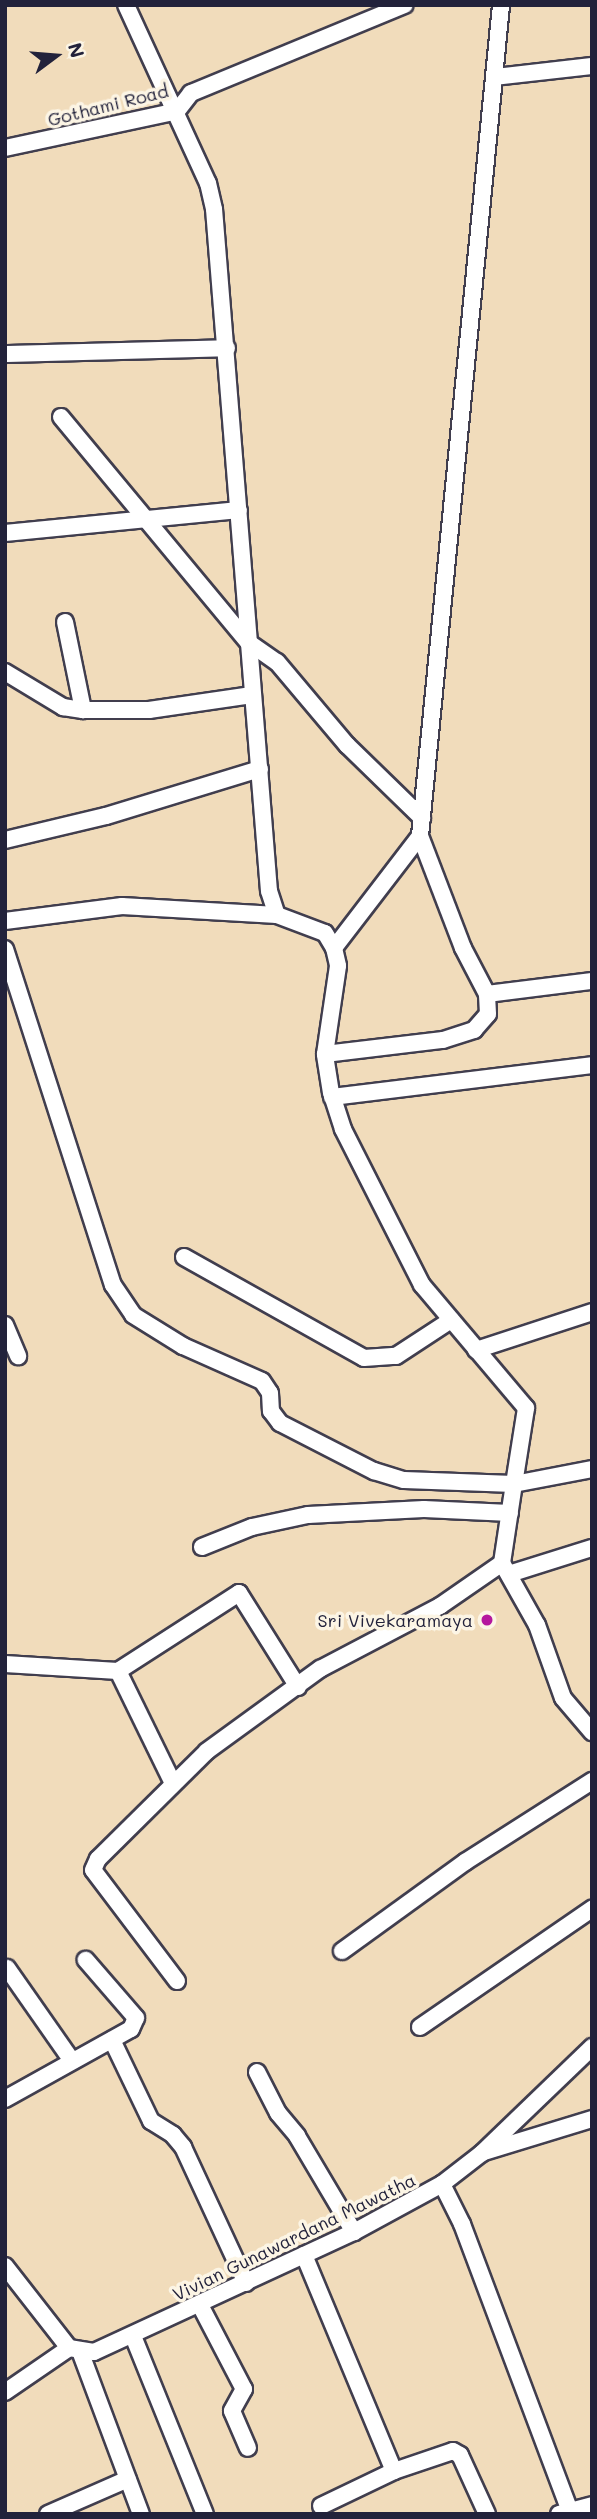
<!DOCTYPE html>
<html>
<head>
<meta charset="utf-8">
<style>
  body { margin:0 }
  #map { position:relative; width:597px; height:2519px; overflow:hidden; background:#f1dcbb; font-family:Mali,sans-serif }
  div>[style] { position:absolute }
  .roads { filter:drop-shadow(2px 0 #413e4e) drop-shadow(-2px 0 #413e4e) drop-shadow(0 2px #413e4e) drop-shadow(0 -2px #413e4e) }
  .street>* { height:16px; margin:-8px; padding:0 8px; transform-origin:8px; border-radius:8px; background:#fff }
  .dots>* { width:19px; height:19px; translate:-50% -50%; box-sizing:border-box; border:4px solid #fcf5e5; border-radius:50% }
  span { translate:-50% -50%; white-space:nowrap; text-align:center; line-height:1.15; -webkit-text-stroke:7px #fcf5e5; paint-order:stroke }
  .street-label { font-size:18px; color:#22223b }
  .poi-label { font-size:18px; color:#22223b }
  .right { translate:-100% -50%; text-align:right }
  .frame { position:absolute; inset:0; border:7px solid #22223b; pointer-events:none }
  .north { position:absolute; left:21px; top:21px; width:70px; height:70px; -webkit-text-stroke:5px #fcf5e5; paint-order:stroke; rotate:74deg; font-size:19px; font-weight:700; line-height:28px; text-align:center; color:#22223b }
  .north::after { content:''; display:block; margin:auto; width:24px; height:32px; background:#22223b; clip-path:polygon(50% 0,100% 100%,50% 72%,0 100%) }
</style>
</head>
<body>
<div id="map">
  <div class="roads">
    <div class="street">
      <div style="left:126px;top:5px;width:196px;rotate:65.3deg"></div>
      <div style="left:208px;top:183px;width:27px;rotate:77deg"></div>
      <div style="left:214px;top:209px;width:684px;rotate:85.39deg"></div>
      <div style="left:269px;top:891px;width:25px;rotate:72deg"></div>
      <div style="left:277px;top:915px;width:51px;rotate:20.6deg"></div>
      <div style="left:325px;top:933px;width:17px;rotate:59deg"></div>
      <div style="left:334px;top:948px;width:18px;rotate:77deg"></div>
      <div style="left:338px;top:966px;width:89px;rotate:98.4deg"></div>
      <div style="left:325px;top:1054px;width:119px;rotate:-6.8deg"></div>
      <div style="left:443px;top:1040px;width:33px;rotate:-18deg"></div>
      <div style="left:474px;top:1030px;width:21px;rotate:-49deg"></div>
      <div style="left:488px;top:1014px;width:20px;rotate:-93deg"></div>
      <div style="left:487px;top:994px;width:106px;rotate:-7.1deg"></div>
      <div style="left:495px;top:77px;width:98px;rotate:-6.5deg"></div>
      <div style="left:5px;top:148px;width:176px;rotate:-12.1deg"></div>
      <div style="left:177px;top:111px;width:23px;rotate:-52deg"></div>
      <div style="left:191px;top:93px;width:231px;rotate:-22.4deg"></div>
      <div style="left:5px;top:354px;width:222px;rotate:-1.5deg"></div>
      <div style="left:61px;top:417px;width:293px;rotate:50.3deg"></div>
      <div style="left:248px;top:642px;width:35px;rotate:35deg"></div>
      <div style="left:277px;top:662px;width:109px;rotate:49.9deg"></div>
      <div style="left:347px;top:745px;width:105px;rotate:44.2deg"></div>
      <div style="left:5px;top:533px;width:235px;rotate:-5.6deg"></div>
      <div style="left:65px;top:622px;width:90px;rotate:78.4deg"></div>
      <div style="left:5px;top:672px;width:68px;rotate:31.1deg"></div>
      <div style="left:63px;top:707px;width:20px;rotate:9deg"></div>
      <div style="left:83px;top:710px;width:66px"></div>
      <div style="left:149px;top:710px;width:104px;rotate:-8.3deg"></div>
      <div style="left:5px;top:840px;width:104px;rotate:-13.4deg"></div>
      <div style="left:106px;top:816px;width:161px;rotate:-17deg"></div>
      <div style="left:5px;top:921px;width:118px;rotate:-7.3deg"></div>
      <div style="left:122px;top:906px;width:155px;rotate:3.3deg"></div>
      <div style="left:334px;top:948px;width:141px;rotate:-52.5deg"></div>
      <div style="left:5px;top:949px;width:353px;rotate:72.2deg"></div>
      <div style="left:113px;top:1285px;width:36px;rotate:56deg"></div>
      <div style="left:133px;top:1315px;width:59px;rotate:31.8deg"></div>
      <div style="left:183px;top:1346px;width:86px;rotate:23.9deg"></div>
      <div style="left:262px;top:1381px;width:14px;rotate:56deg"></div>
      <div style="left:270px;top:1393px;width:18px;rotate:87deg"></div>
      <div style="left:271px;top:1411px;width:15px;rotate:53deg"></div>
      <div style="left:280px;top:1423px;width:106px;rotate:27.1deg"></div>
      <div style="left:374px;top:1471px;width:31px;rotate:17deg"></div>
      <div style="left:404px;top:1480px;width:110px;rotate:2.1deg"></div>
      <div style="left:514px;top:1484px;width:77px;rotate:-81deg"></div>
      <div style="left:526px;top:1408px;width:161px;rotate:-130.2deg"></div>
      <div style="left:422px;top:1285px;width:175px;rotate:-116.9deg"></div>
      <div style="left:343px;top:1129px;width:38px;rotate:-108deg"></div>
      <div style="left:331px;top:1093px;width:39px;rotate:-99deg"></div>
      <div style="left:487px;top:994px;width:52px;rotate:-117.6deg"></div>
      <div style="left:463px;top:948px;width:120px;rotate:-111deg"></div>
      <div style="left:420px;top:836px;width:835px;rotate:-84.43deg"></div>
      <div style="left:332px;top:1097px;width:262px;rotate:-7deg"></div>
      <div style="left:184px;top:1257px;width:206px;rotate:29.3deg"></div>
      <div style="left:364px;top:1358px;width:32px;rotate:-4deg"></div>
      <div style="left:396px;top:1356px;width:66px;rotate:-33.2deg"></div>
      <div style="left:5px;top:1325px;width:34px;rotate:67deg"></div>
      <div style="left:476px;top:1350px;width:122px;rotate:-18.1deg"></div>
      <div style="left:202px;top:1547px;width:54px;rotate:-21.8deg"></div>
      <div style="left:252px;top:1527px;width:57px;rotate:-12.1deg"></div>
      <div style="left:308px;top:1515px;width:116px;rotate:-3deg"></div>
      <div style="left:424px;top:1509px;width:86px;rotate:2.7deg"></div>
      <div style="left:502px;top:1563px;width:71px;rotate:60.6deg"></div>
      <div style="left:537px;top:1625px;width:77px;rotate:70.4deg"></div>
      <div style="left:563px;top:1698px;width:45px;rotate:49.5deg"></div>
      <div style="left:509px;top:1574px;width:87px;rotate:-17.4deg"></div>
      <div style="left:5px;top:1664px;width:113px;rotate:3.5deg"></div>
      <div style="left:118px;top:1671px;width:144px;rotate:-32.8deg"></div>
      <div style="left:239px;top:1593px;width:111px;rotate:57.9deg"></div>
      <div style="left:118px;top:1671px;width:123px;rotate:63.9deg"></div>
      <div style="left:342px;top:1951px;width:152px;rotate:-35.9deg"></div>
      <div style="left:465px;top:1862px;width:151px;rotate:-32.5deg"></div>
      <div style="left:7px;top:1968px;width:113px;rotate:55deg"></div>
      <div style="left:177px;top:1981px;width:139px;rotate:-127.1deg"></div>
      <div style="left:93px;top:1870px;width:12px;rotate:-66deg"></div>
      <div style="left:98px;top:1859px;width:153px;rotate:-44.7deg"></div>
      <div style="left:207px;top:1751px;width:140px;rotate:-36deg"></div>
      <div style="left:320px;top:1669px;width:136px;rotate:-27.7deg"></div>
      <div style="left:440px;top:1606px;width:75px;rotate:-34.7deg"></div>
      <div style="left:502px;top:1563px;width:80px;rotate:-81.4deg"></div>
      <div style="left:514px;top:1484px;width:79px;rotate:-10.9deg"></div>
      <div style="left:420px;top:2027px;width:209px;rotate:-34.5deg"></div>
      <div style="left:112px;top:2040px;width:90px;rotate:64.3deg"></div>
      <div style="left:151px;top:2121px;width:26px;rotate:32deg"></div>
      <div style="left:173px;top:2135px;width:16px;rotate:50deg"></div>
      <div style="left:183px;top:2147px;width:150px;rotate:65.1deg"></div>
      <div style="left:257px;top:2072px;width:46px;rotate:62.9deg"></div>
      <div style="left:278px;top:2113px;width:30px;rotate:50deg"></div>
      <div style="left:297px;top:2136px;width:112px;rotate:59.3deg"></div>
      <div style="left:5px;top:2099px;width:144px;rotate:-29.1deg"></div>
      <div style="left:131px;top:2029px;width:12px;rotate:-66deg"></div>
      <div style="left:136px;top:2018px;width:77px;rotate:-130.8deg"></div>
      <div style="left:484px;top:2152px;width:113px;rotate:-17deg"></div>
      <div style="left:442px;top:2184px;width:45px;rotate:63.4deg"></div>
      <div style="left:462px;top:2224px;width:310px;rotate:69.4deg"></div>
      <div style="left:304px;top:2255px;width:234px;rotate:67.4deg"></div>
      <div style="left:5px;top:2266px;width:104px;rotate:52deg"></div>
      <div style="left:69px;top:2348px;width:25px;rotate:9deg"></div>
      <div style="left:94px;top:2352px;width:286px;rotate:-24.8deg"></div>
      <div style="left:354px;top:2232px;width:100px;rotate:-28.6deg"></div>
      <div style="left:442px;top:2184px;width:51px;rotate:-37.8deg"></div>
      <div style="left:482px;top:2153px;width:153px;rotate:-43.9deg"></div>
      <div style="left:200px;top:2305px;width:95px;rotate:62.4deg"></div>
      <div style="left:244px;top:2389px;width:25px;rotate:119deg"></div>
      <div style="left:232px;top:2411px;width:40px;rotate:66.6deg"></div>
      <div style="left:133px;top:2336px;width:192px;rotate:68deg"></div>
      <div style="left:80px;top:2351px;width:174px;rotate:69.5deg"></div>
      <div style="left:5px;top:2392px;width:78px;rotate:-34.5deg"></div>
      <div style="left:321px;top:2506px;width:81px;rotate:-25.6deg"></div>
      <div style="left:394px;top:2471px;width:62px;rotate:-18.7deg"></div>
      <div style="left:453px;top:2451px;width:8px;rotate:30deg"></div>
      <div style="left:460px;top:2455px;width:65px;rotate:65.4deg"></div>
      <div style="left:48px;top:2514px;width:87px;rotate:-23.6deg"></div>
      <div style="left:559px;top:2514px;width:34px;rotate:-15deg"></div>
    </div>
  </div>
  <div class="dots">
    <div style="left:487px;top:1620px;background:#b5179e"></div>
  </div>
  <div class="street-label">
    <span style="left:108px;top:105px;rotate:-14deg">Gothami Road</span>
    <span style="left:294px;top:2237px;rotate:-26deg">Vivian Gunawardana Mawatha</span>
  </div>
  <div class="poi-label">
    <span class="right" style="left:473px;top:1620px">Sri Vivekaramaya</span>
  </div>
  <div class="frame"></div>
  <div class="north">N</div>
</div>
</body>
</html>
